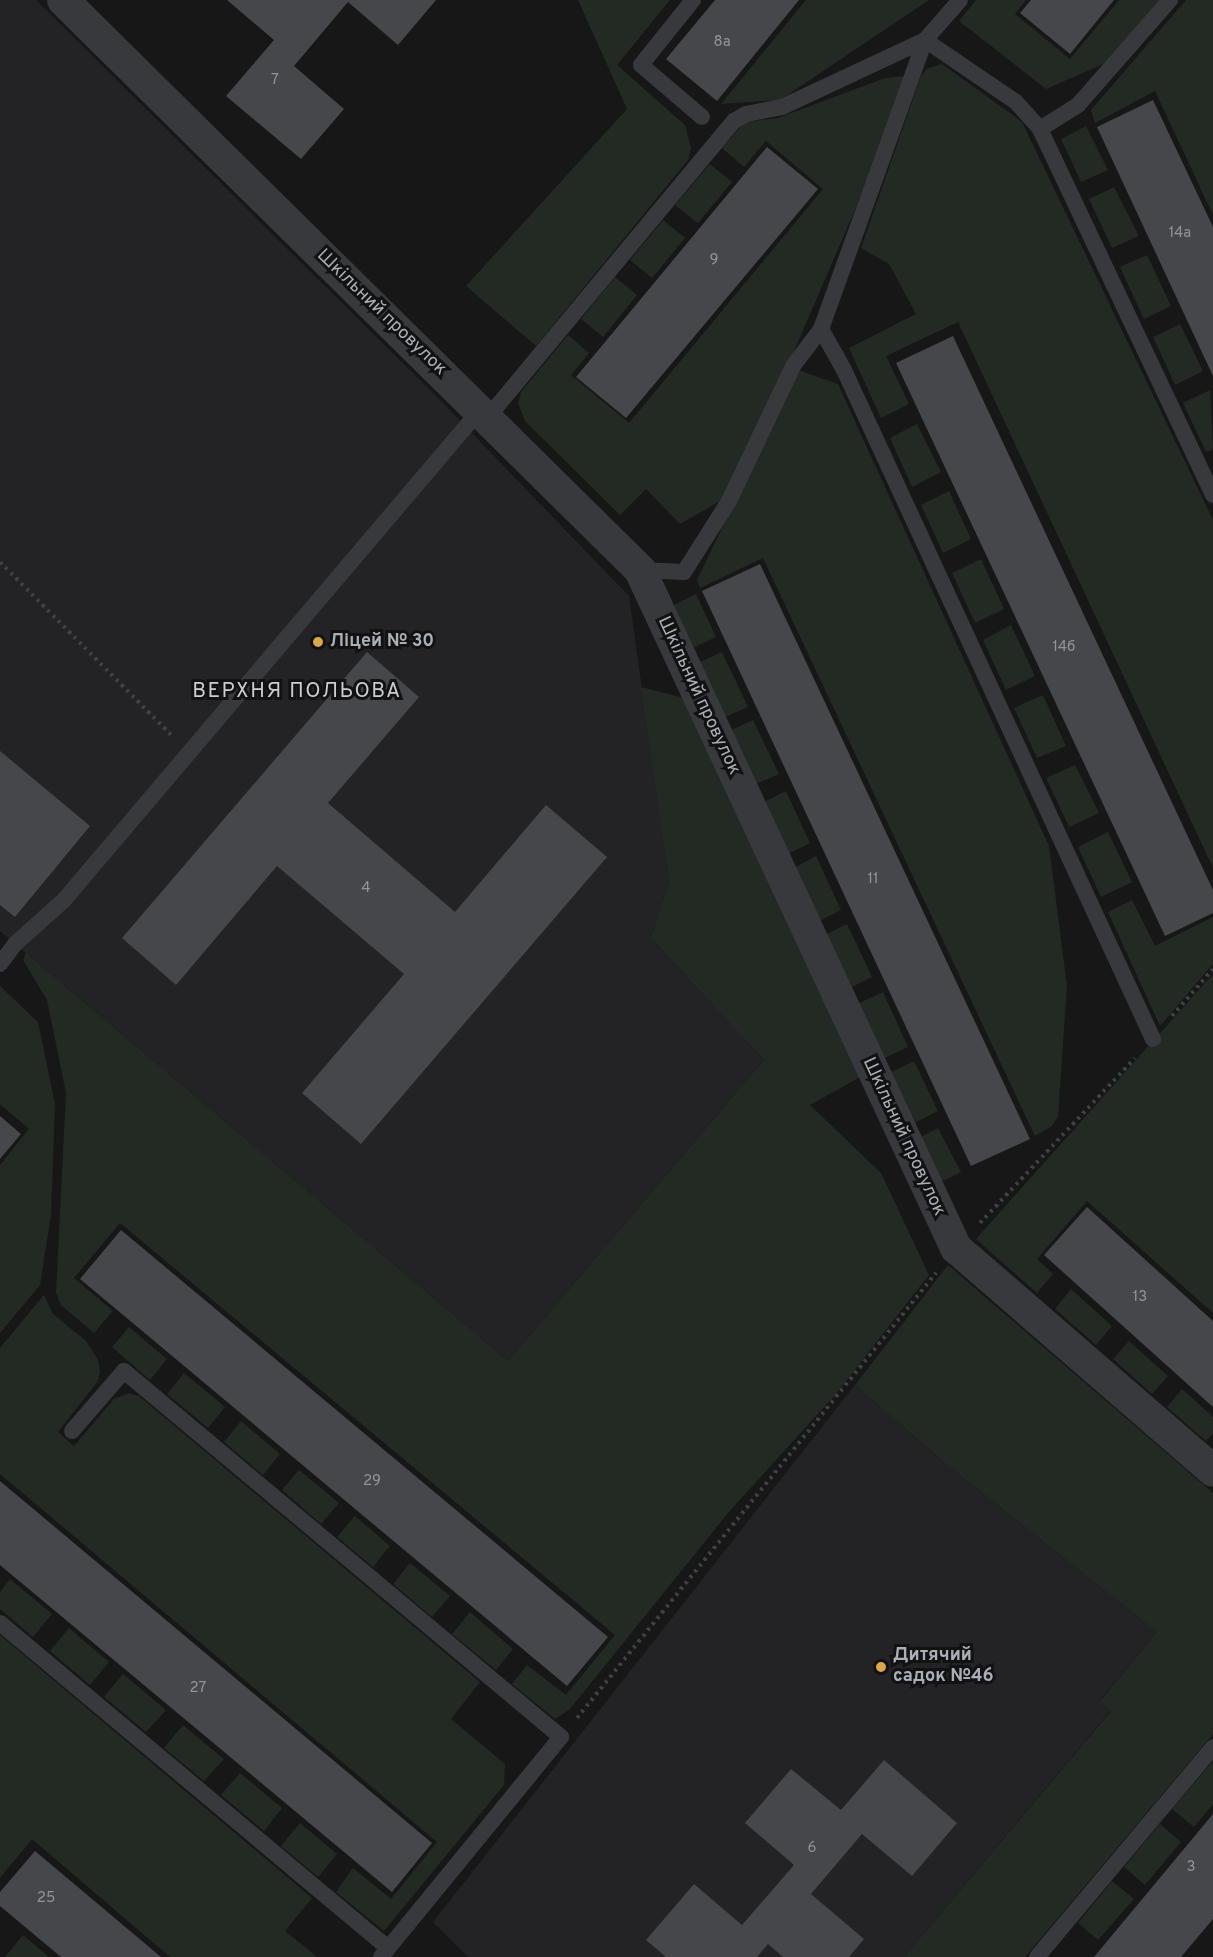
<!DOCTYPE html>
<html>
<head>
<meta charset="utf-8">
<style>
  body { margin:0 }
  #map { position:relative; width:1213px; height:1957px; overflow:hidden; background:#171718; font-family:Overpass,sans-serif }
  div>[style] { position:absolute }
  .built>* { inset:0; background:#232325 }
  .green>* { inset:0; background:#232a24 }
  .building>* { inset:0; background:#46474a }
  .path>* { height:4px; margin-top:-2px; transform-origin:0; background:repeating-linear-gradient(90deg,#3e4044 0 3px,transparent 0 7.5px) }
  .lane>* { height:16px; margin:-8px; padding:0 8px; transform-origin:8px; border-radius:8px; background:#38393d }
  .street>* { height:32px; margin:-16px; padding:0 16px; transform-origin:16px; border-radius:16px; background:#38393d }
  .dots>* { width:16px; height:16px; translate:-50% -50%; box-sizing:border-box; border:3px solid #121213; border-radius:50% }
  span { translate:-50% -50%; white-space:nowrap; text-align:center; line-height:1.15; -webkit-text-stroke:6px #121213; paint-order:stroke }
  .number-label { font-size:15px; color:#91949b }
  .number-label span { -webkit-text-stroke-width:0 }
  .street-label { font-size:18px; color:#aaaeb6 }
  .poi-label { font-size:18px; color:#aaaeb6; font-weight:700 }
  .left { translate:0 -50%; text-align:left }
  .quarter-label { font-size:21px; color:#cbcdd3; letter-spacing:1.5px }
</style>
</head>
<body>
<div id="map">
  <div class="built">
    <div style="clip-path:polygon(0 0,36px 0,445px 405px,629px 596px,669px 881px,651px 938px,764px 1060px,508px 1361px,0 931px)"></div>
    <div style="clip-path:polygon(855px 1385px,945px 1463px,1157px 1632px,1100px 1700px,1111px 1710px,904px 1957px,468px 1957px,433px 1922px)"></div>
  </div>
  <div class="green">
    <div style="clip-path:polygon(578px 0,670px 0,617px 65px,685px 125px,691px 148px,688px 160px,536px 346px,466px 286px,627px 109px)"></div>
    <div style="clip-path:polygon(806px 0,929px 0,780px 100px,721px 104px)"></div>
    <div style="clip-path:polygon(976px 0,1026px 0,1015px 14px,1070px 59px,1119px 0,1160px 0,1103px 64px,1046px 89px,959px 21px)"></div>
    <div style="clip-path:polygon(1186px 0,1213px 0,1213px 215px,1155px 91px,1095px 123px,1091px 110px)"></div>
    <div style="clip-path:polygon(942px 64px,1022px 122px,1213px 520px,1213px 868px,958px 322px,886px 356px,909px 404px,881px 418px,849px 348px,916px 314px,889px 264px,861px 248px,921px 76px,927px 69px)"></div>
    <div style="clip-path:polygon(904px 76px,857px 205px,789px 363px,725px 498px,680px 524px,646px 489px,620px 515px,525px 421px,518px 403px,521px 392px,568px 335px,589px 353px,571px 375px,629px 423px,823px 189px,766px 141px,744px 167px,722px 148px,745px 122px,778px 118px,885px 78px)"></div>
    <div style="clip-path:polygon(1086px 126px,1108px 170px,1081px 182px,1061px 139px)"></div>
    <div style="clip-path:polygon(710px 164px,732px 182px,698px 223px,675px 205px)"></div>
    <div style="clip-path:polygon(1114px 187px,1139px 236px,1112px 248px,1089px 199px)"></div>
    <div style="clip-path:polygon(663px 220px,685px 238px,652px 278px,630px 260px)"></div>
    <div style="clip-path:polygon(1147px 255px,1171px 306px,1144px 319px,1120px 267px)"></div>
    <div style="clip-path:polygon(615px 277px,637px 295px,603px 337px,581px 319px)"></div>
    <div style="clip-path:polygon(1180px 324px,1203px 371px,1175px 385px,1153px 337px)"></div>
    <div style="clip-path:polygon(798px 370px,838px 384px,1049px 846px,1067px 986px,1058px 1116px,1052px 1126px,1035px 1136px,763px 558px,700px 588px,697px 580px)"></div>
    <div style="clip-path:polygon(1210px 390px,1213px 449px,1206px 452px,1183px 403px)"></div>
    <div style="clip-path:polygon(917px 424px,941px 472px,912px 487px,890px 438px)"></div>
    <div style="clip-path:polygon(949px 491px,971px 539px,943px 553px,921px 505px)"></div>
    <div style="clip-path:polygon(981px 559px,1004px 609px,975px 623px,952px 573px)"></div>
    <div style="clip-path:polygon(696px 594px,716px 637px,693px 648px,674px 605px)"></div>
    <div style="clip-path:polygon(1011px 625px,1035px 676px,1006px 690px,983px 640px)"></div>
    <div style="clip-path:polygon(722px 652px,748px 707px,725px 717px,700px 662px)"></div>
    <div style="clip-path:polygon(641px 687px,684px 698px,860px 1077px,810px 1105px,881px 1173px,929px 1275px,835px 1395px,728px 1513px,570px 1709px,555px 1719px,512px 1684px,527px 1665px,566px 1695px,615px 1635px,120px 1223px,74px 1278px,113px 1311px,94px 1333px,61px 1305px,56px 1293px,66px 1093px,47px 1000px,23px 960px,26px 953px,508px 1361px,764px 1060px,651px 938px,669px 881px)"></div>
    <div style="clip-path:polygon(1043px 695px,1066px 746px,1037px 758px,1014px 708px)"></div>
    <div style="clip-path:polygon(753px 720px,779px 774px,756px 784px,731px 730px)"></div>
    <div style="clip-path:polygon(1075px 765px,1099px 813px,1069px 827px,1046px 778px)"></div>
    <div style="clip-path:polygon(786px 791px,810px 843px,788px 854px,764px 802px)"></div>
    <div style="clip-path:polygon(1108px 832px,1132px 882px,1101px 897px,1078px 847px)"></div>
    <div style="clip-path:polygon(816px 856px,841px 910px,819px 921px,794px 868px)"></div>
    <div style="clip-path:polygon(1132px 900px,1155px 946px,1213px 917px,1213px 964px,1160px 1026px,1108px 912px)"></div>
    <div style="clip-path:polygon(847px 924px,872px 977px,850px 988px,825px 935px)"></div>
    <div style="clip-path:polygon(1213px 974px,1213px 1313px,1087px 1201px,1037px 1259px,1053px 1274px,1037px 1293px,976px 1239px)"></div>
    <div style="clip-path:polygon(0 986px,38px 1022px,55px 1104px,51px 1215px,40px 1285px,0 1333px,0 1165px,29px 1129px,0 1104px)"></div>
    <div style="clip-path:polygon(883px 992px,908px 1047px,882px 1059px,857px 1004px)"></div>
    <div style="clip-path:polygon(914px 1061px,938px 1111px,912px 1124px,889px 1073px)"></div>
    <div style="clip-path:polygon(938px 1128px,961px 1172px,939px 1183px,919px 1138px)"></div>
    <div style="clip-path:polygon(948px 1265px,1213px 1493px,1213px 1734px,1025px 1957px,904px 1957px,1111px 1711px,1100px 1701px,1157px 1632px,945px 1463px,855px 1385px)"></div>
    <div style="clip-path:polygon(1071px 1289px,1112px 1326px,1096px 1345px,1055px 1309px)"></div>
    <div style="clip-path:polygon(44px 1295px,53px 1314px,86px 1341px,98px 1360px,100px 1371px,98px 1381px,58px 1432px,74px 1446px,114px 1399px,129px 1393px,139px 1396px,480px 1682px,451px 1719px,505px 1764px,504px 1785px,384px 1931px,336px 1892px,353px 1868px,391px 1899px,437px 1842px,0 1474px,0 1348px)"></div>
    <div style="clip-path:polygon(129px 1327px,167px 1359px,150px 1380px,112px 1347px)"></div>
    <div style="clip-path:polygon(1129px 1341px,1168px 1376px,1152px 1394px,1113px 1359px)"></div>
    <div style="clip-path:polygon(184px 1373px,225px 1407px,208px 1428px,167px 1394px)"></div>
    <div style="clip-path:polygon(1182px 1389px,1213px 1417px,1213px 1433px,1206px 1441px,1167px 1407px)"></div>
    <div style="clip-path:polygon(241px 1421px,280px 1454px,263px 1475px,224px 1442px)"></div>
    <div style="clip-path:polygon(299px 1470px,339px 1503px,321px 1524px,282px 1490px)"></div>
    <div style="clip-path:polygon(355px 1516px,390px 1546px,373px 1567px,337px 1537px)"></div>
    <div style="clip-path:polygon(410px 1563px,450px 1596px,432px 1617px,393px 1584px)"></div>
    <div style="clip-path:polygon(10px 1579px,52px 1614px,33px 1637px,0 1609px,0 1592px)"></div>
    <div style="clip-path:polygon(470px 1612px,513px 1649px,496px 1670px,452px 1634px)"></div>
    <div style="clip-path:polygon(69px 1628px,109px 1662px,90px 1685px,50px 1651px)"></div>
    <div style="clip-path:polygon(0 1635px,312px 1898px,285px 1931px,317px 1957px,170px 1957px,32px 1839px,0 1878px)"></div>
    <div style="clip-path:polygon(123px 1674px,166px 1710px,146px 1732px,104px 1697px)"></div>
    <div style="clip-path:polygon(183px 1725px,224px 1759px,204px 1781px,164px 1748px)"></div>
    <div style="clip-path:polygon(1213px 1761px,1213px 1804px,1194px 1827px,1172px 1809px)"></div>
    <div style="clip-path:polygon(240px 1773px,282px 1808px,264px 1831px,221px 1795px)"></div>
    <div style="clip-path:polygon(300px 1823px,337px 1854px,318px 1877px,281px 1846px)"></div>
    <div style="clip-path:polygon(1160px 1824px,1181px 1842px,1145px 1885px,1124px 1867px)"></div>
    <div style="clip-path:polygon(1112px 1881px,1134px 1899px,1098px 1940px,1078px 1923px)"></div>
    <div style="clip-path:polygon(23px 1935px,49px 1957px,5px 1957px)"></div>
  </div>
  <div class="building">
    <div style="clip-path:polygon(227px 0,436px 0,398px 45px,348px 2px,294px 66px,344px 109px,301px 159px,226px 96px,274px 40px)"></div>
    <div style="clip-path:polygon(715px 0,799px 0,717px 101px,666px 59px)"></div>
    <div style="clip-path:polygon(1031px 0,1114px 0,1070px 54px,1020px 13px)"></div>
    <div style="clip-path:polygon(1153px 100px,1213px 227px,1213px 376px,1097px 127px)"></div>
    <div style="clip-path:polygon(767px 147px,818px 189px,626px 418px,576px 377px)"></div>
    <div style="clip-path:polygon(953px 336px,1213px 890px,1213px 913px,1165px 936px,896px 363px)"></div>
    <div style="clip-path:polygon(760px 564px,1030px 1139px,971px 1166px,702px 591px)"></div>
    <div style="clip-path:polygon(367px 652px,419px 697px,328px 803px,455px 912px,546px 805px,607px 857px,361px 1144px,302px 1093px,404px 974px,277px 866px,176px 985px,122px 938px)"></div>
    <div style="clip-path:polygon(0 751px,90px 826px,15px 917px,0 905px)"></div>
    <div style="clip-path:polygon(0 1116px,21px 1134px,0 1159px)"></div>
    <div style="clip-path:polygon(1087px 1207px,1213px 1321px,1213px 1407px,1044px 1255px)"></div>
    <div style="clip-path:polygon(121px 1230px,608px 1637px,567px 1686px,80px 1279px)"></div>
    <div style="clip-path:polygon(0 1481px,432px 1843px,392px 1892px,0 1565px)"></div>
    <div style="clip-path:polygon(884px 1760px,957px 1823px,912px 1876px,862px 1834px,811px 1894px,864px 1939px,849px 1957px,783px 1957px,768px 1944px,757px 1957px,666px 1957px,646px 1940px,694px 1884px,742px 1925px,794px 1865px,745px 1823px,791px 1769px,841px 1810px)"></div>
    <div style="clip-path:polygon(1213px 1814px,1213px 1919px,1181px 1957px,1094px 1957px)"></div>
    <div style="clip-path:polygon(35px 1851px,161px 1957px,61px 1957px,0 1906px,0 1892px)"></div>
  </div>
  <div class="path">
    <div style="left:0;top:562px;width:243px;rotate:45.3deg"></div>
    <div style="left:1172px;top:1016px;width:62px;rotate:-48.9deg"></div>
    <div style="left:980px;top:1223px;width:226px;rotate:-46.8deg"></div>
    <div style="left:577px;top:1718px;width:572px;rotate:-51.11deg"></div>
  </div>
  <div class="lane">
    <div style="left:693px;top:0;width:83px;rotate:128.7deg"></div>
    <div style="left:641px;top:65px;width:80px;rotate:40.4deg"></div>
    <div style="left:925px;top:40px;width:110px;rotate:34.3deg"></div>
    <div style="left:1016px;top:102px;width:36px;rotate:48deg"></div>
    <div style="left:1040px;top:129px;width:405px;rotate:64.7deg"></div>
    <div style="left:1040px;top:129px;width:45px;rotate:-32.3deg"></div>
    <div style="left:1078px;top:105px;width:140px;rotate:-48.8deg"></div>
    <div style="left:821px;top:329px;width:47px;rotate:60.7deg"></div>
    <div style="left:844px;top:370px;width:737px;rotate:65.21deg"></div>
    <div style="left:488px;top:417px;width:385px;rotate:-50.3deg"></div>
    <div style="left:734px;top:121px;width:14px;rotate:-30deg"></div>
    <div style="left:746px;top:114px;width:37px;rotate:-11deg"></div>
    <div style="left:782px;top:107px;width:158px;rotate:-25.1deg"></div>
    <div style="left:640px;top:570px;width:44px;rotate:2.6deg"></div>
    <div style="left:684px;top:572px;width:84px;rotate:-57.6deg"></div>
    <div style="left:729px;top:501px;width:149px;rotate:-64.6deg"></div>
    <div style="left:793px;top:366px;width:46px;rotate:-52.9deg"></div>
    <div style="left:821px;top:329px;width:307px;rotate:-70.2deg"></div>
    <div style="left:925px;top:40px;width:53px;rotate:-48.8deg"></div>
    <div style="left:0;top:964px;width:25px;rotate:-53deg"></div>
    <div style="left:15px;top:944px;width:66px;rotate:-41.9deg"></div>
    <div style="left:64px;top:900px;width:643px;rotate:-49.67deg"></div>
    <div style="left:72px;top:1431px;width:79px;rotate:-49.1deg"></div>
    <div style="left:124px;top:1371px;width:570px;rotate:39.95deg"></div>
    <div style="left:561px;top:1737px;width:284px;rotate:129.3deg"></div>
    <div style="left:0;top:1623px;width:506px;rotate:39.95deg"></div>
    <div style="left:1037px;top:1957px;width:274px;rotate:-50deg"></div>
  </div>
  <div class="street">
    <div style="left:63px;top:0;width:811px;rotate:44.65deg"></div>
    <div style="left:640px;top:570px;width:748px;rotate:65.01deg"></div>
    <div style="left:956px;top:1248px;width:340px;rotate:40.9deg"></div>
  </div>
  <div class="dots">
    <div style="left:318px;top:642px;background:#dba74b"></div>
    <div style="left:881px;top:1667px;background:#dba74b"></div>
  </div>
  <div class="number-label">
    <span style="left:722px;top:43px">8а</span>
    <span style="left:275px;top:81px">7</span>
    <span style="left:1180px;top:234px">14а</span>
    <span style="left:714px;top:261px">9</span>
    <span style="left:1064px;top:648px">14б</span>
    <span style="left:873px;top:880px">11</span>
    <span style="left:366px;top:889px">4</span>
    <span style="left:1140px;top:1298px">13</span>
    <span style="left:372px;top:1482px">29</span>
    <span style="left:198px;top:1689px">27</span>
    <span style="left:812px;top:1849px">6</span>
    <span style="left:1191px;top:1868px">3</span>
    <span style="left:46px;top:1899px">25</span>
  </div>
  <div class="street-label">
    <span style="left:381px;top:313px;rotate:44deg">Шкільний провулок</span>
    <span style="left:698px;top:696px;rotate:65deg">Шкільний провулок</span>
    <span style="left:903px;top:1137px;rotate:65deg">Шкільний провулок</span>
  </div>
  <div class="poi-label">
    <span class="left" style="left:330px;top:642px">Ліцей № 30</span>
    <span class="left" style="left:893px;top:1667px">Дитячий<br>садок №46</span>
  </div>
  <div class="quarter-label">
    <span style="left:297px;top:692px">ВЕРХНЯ ПОЛЬОВА</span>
  </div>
</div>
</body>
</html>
